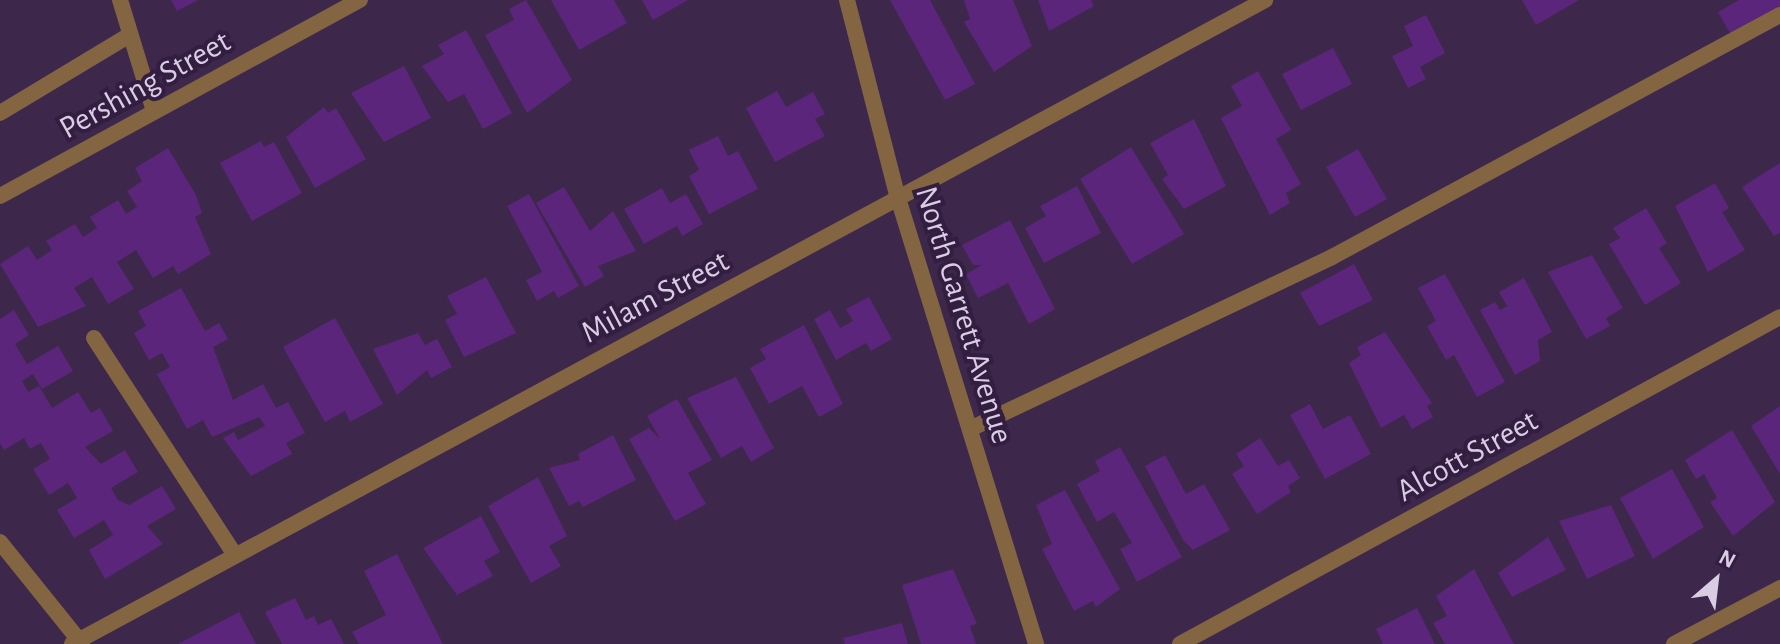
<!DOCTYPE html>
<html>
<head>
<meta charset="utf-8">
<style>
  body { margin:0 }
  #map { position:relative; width:1780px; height:644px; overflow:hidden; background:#3d284c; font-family:"Alegreya Sans",sans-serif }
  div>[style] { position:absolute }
  .building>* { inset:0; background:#5a257a }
  .lane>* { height:16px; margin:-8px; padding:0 8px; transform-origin:8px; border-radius:8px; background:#836542 }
  .street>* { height:16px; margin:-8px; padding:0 8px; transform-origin:8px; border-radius:8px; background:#836542 }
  span { translate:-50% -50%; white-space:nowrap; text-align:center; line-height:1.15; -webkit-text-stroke:8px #331e42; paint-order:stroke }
  .street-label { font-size:32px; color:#d9cde3 }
  .north { position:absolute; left:1676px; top:540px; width:80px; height:80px; -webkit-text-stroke:6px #331e42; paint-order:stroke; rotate:28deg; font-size:22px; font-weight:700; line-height:32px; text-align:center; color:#d9cde3 }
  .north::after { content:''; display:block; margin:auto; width:28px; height:36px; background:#d9cde3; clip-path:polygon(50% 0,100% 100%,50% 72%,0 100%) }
</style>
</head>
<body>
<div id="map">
  <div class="building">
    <div style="clip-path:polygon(171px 0,198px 0,177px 11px)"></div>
    <div style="clip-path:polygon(526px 0,572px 80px,527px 113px,485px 35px,514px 20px,509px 9px)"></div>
    <div style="clip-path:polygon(551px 0,614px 0,627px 23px,579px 50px)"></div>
    <div style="clip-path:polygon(642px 0,688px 0,653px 20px)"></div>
    <div style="clip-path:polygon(890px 0,930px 0,975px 84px,945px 100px)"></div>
    <div style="clip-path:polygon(964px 0,1013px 0,1032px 46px,994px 72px,964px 22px,970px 19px)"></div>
    <div style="clip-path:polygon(1038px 0,1091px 0,1094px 6px,1049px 31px)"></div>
    <div style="clip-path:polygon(1522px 0,1579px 0,1536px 25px)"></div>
    <div style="clip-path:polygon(1739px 0,1780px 0,1780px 8px,1731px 35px,1718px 12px)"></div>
    <div style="clip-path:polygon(1426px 15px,1445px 53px,1420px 67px,1426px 79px,1408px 88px,1392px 56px,1413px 46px,1404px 26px)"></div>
    <div style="clip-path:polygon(466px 30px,512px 113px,483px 129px,464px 94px,448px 102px,422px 66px,444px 54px,438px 45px)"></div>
    <div style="clip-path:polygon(1333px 48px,1352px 84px,1301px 110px,1282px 74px)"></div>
    <div style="clip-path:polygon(404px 66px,431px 118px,384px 142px,351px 93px)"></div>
    <div style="clip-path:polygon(1258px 71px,1291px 130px,1276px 139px,1301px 184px,1286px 193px,1290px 203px,1270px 215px,1221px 118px,1242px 106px,1231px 86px)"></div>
    <div style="clip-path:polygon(777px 91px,786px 107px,813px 92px,825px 114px,815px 119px,825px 136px,775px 162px,746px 108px)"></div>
    <div style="clip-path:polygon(324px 107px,328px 113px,336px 108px,366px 159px,315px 188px,286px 137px)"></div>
    <div style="clip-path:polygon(1194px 119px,1226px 186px,1184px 209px,1162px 179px,1168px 175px,1150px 143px)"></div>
    <div style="clip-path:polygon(718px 136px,728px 156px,738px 151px,758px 189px,709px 214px,689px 176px,699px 170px,689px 150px)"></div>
    <div style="clip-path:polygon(261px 141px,264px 147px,274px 142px,302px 193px,252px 221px,220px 163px)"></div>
    <div style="clip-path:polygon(1131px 147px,1184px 234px,1132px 264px,1080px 179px)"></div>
    <div style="clip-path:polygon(168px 148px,196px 195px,202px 213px,195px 217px,211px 254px,178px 274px,173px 266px,153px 278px,136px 250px,117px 262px,134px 289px,108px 304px,92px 277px,74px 288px,86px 306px,38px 327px,0 264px,28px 246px,37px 260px,52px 250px,46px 241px,75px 224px,83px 237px,97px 228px,90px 217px,118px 200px,126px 214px,137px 207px,127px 191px,142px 181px,135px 168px)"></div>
    <div style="clip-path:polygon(1358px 149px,1387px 199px,1355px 217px,1326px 167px)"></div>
    <div style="clip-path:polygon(1780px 163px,1780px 233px,1774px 236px,1742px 187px)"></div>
    <div style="clip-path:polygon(1715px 183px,1729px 208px,1722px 212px,1745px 250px,1708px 272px,1675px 206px)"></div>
    <div style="clip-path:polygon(1077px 186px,1101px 233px,1044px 263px,1025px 228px,1046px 216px,1040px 206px)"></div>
    <div style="clip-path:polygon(564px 187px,590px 231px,613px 211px,636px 251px,598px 266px,604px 276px,585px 287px,536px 203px)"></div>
    <div style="clip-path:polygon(662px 188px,670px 203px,686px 194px,703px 224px,682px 236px,677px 226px,644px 244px,624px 209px)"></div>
    <div style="clip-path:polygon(529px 194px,579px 286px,558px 298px,554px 291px,537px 301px,526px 280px,542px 272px,507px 206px)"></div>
    <div style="clip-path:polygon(1646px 208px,1667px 243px,1659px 248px,1681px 283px,1645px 305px,1609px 244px,1620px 238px,1613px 228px)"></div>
    <div style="clip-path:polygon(1010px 220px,1055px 309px,1029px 324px,1008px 283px,978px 298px,966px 274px,982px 265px,973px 265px,962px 245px)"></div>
    <div style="clip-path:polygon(1592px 255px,1623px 308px,1606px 318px,1610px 326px,1586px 339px,1548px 272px)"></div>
    <div style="clip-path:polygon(1354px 264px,1373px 300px,1319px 326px,1300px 293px)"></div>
    <div style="clip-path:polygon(1445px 274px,1505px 382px,1477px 397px,1454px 355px,1446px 360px,1427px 326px,1436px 321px,1418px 288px)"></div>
    <div style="clip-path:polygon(486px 277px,516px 333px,464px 357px,445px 320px,457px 314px,447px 296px)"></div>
    <div style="clip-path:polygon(1524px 278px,1552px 332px,1538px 340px,1540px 361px,1515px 375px,1480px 310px,1495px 302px,1500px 310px,1507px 306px,1499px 292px)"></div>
    <div style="clip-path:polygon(181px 288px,205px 331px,219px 323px,228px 339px,213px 347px,233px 400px,263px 384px,276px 408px,288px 402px,305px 433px,286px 443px,292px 454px,251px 476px,223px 438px,234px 432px,238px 440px,265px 426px,259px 417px,212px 437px,203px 420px,187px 429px,157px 374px,170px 367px,162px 353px,149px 360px,134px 333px,146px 326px,138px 311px)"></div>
    <div style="clip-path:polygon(869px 297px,892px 339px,871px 351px,866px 343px,836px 360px,814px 319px,830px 310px,840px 328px,853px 321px,846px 309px)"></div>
    <div style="clip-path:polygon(14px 310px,29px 335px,15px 344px,27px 364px,58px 346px,73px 371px,42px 389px,33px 374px,22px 381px,28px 392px,39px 386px,52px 408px,78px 392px,91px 413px,100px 408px,113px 431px,85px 447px,101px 464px,125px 450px,138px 472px,111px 488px,118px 500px,129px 505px,162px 486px,176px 509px,147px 526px,163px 544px,105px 579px,89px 550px,113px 535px,104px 520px,74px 538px,57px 510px,77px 498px,68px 483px,49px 495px,33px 469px,50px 459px,41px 443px,30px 449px,24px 438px,4px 450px,0 443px,0 319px)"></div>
    <div style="clip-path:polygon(335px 318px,383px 404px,350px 422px,345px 411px,325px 422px,283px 347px)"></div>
    <div style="clip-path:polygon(804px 325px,843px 404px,819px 417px,802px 386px,769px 404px,750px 368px,766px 359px,760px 349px)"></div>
    <div style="clip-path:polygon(1385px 332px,1432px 403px,1427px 406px,1433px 417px,1412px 429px,1404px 415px,1381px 428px,1349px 363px,1361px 355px,1357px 347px)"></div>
    <div style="clip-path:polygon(418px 333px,425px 345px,437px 339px,452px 367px,431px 378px,427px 370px,397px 395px,373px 349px)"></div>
    <div style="clip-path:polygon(736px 377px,774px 448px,751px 462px,742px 446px,721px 458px,687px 398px)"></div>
    <div style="clip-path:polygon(677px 399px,712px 460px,688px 473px,706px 504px,675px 521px,629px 439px,649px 428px,660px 439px,647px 416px)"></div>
    <div style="clip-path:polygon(1310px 404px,1323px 429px,1350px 415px,1371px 454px,1325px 479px,1290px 415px)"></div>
    <div style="clip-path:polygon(1780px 406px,1780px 474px,1751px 426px)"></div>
    <div style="clip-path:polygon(1732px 430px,1775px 502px,1733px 536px,1710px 502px,1717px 498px,1704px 474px,1696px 479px,1685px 460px)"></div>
    <div style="clip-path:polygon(613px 435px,636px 480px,583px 507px,579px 501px,569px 506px,549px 468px,580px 460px,578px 454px)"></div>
    <div style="clip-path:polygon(1260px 438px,1278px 466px,1289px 460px,1300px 478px,1288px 486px,1291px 492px,1257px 514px,1232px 474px,1244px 466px,1236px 454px)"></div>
    <div style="clip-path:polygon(1120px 447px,1182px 557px,1137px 582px,1120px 549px,1132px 543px,1114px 512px,1097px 522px,1077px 484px,1100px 471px,1095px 461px)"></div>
    <div style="clip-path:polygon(1165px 455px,1186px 494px,1204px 484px,1230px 530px,1193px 550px,1183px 540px,1145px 466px)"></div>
    <div style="clip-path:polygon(1672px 469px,1704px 527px,1653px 559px,1620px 498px)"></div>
    <div style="clip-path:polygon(538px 477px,567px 536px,549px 546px,561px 566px,531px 583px,488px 506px)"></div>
    <div style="clip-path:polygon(1065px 490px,1120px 589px,1096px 607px,1093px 601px,1074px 611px,1042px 549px,1052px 544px,1036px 505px)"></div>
    <div style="clip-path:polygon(1611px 505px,1635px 556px,1587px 579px,1559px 521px)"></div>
    <div style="clip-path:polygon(481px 516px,500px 552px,484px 561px,493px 576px,457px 595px,423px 548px)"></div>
    <div style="clip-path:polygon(1548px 537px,1566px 570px,1512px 597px,1498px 573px)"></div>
    <div style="clip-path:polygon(397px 554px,443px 644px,359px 644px,352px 632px,386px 615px,364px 571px)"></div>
    <div style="clip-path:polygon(953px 569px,977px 624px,970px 626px,976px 644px,921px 644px,902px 585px)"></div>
    <div style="clip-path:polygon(1474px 569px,1514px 644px,1445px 644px,1433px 623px,1447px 616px,1436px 596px)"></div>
    <div style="clip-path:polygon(295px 598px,306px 620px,314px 616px,318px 625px,331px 619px,344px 644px,282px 644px,265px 612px)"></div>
    <div style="clip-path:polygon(1417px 608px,1435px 644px,1383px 644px,1376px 629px)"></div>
    <div style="clip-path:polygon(239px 612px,256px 644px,178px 644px)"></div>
    <div style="clip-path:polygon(902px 623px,908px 644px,845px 644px,843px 638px)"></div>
  </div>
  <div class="lane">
    <div style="left:0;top:113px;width:152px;rotate:-31deg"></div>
    <div style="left:94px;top:338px;width:259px;rotate:57deg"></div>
    <div style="left:970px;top:429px;width:401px;rotate:-25.4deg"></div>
    <div style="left:1332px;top:257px;width:509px;rotate:-28.38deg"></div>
    <div style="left:1674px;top:644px;width:120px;rotate:-27.8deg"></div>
  </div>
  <div class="street">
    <div style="left:120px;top:0;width:116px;rotate:73deg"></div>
    <div style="left:847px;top:0;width:204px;rotate:75.6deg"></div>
    <div style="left:898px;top:198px;width:467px;rotate:72.8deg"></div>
    <div style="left:0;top:196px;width:410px;rotate:-28.6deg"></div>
    <div style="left:0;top:542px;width:131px;rotate:51.2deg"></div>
    <div style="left:72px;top:644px;width:1356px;rotate:-28.36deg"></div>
    <div style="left:1180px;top:644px;width:683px;rotate:-28.59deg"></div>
  </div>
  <div class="street-label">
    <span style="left:145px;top:85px;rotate:-29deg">Pershing Street</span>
    <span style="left:655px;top:297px;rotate:-28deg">Milam Street</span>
    <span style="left:964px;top:315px;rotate:73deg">North Garrett Avenue</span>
    <span style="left:1467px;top:456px;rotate:-29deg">Alcott Street</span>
  </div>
  <div class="north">N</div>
</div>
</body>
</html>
